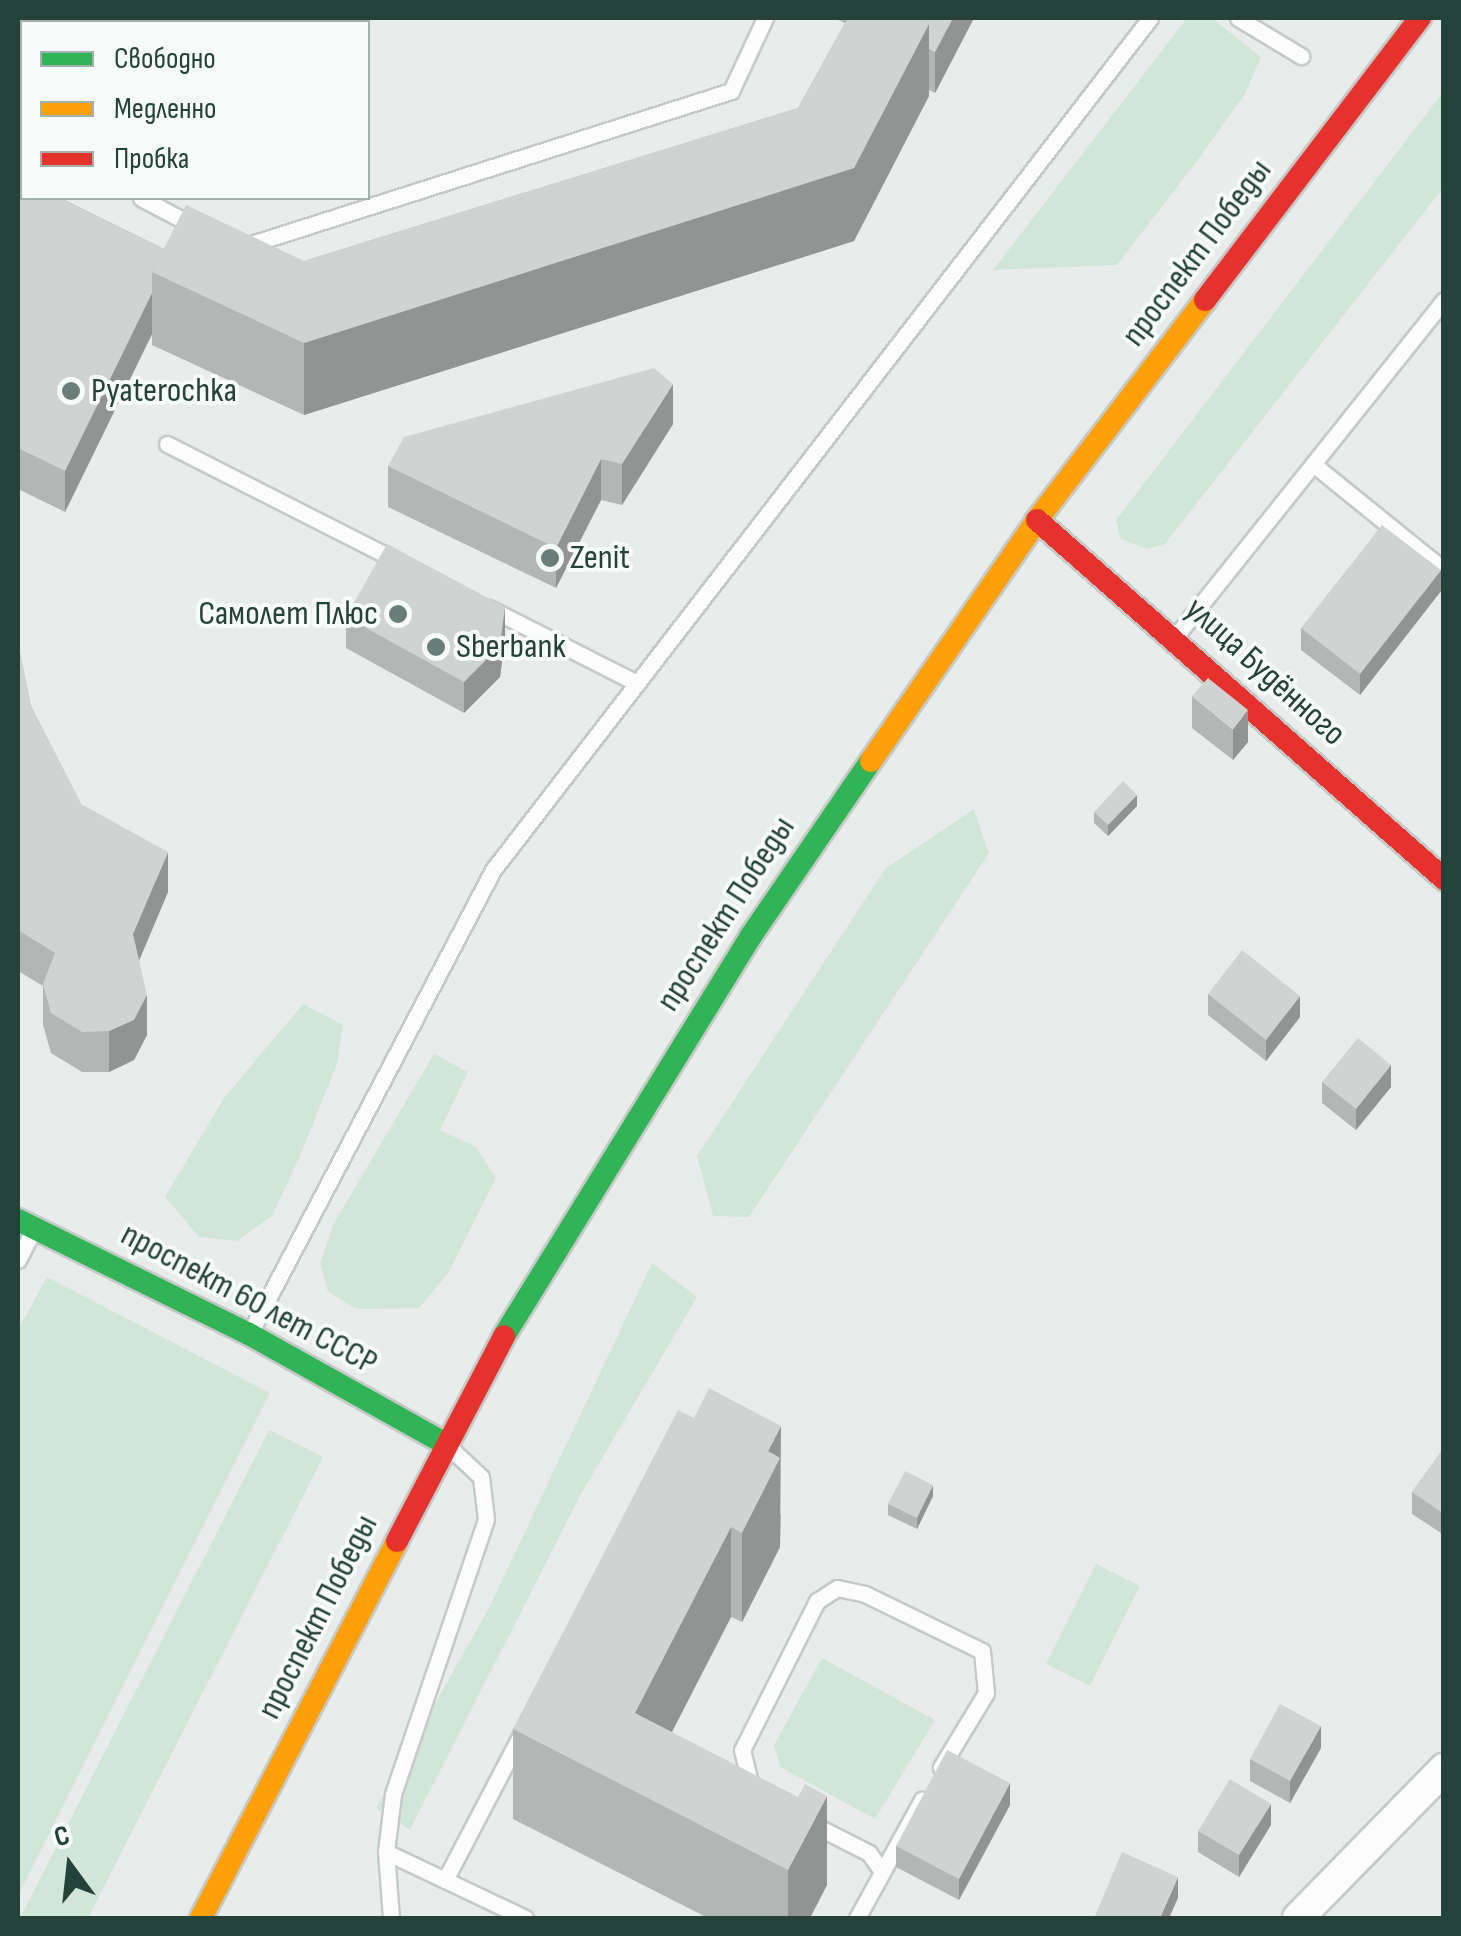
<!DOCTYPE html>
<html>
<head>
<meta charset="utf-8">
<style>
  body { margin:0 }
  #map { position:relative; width:1461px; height:1936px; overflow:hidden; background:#e8edeb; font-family:"Sofia Sans Condensed",sans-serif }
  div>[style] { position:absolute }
  .green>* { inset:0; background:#d1e6d8 }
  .roads { filter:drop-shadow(2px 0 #c5cac8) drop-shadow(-2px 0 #c5cac8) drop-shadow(0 2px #c5cac8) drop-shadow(0 -2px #c5cac8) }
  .lane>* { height:15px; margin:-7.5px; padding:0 7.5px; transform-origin:7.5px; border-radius:7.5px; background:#fcfcfc }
  .street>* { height:30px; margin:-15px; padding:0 15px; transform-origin:15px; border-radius:15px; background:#fcfcfc }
  .fast>* { height:22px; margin:-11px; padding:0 11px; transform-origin:11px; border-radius:11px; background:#30b455 }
  .slow>* { height:22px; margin:-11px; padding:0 11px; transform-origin:11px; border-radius:11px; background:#ff9f0a }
  .jam>* { height:22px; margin:-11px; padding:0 11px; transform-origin:11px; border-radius:11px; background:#e5322d }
  .wall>* { inset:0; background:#b2b6b5 }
  .shaded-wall>* { inset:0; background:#919493 }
  .building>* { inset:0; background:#cfd4d2 }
  .dots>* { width:28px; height:28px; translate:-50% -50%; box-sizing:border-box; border:5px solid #f7fbf9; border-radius:50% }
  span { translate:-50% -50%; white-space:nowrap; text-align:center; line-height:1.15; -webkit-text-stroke:8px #f7fbf9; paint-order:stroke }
  .street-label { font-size:35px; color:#24423a }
  .poi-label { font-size:35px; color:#24423a }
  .left { translate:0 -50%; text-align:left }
  .right { translate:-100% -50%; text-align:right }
  .frame { position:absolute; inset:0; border:20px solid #24423a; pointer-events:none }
  .legend { position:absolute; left:20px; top:20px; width:350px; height:180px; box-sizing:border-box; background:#f7fbf9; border:2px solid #a3b1ad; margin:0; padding:12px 18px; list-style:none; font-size:30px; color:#24423a }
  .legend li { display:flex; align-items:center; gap:20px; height:50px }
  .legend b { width:50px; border:2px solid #a3b1ad }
  .north { position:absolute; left:20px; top:1816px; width:100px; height:100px; -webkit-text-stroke:8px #f7fbf9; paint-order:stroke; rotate:345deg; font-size:28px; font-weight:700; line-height:40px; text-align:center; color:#24423a }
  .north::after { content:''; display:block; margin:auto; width:35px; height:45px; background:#24423a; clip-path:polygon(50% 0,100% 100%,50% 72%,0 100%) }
</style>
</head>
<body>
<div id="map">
  <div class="green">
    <div style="clip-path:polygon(1187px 18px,1212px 18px,1261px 57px,1245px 94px,1194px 165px,1117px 265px,993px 270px)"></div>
    <div style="clip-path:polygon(1443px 92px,1443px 188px,1165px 544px,1147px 549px,1121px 539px,1116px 520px)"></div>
    <div style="clip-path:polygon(974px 809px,989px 853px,749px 1217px,713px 1216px,697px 1156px,885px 869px)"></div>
    <div style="clip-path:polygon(303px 1004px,343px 1025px,337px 1064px,300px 1156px,272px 1216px,237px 1241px,199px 1237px,165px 1197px,224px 1098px)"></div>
    <div style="clip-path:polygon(434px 1054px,468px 1072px,440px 1130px,476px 1147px,496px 1178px,449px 1272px,419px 1308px,357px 1309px,328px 1292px,320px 1263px,334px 1223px)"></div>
    <div style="clip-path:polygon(652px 1263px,697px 1297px,581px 1494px,410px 1830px,376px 1808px,489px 1608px)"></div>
    <div style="clip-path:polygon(47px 1277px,270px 1393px,18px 1896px,18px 1330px)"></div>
    <div style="clip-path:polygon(269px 1430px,323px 1457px,88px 1918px,20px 1918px)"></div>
    <div style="clip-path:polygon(1096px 1564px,1140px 1586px,1090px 1686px,1046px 1664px)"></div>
    <div style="clip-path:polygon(822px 1658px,935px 1720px,875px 1819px,780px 1767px,774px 1745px)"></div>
  </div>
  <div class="roads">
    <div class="lane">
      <div style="left:1238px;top:18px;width:74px;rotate:31.1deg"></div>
      <div style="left:96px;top:22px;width:5px;rotate:-53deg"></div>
      <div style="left:18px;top:148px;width:4px;rotate:-14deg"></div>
      <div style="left:141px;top:198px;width:64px;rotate:27.8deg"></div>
      <div style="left:245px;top:246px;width:510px;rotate:-17.69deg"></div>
      <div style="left:731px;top:91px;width:81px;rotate:-65deg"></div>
      <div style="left:167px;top:444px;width:259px;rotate:26.9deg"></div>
      <div style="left:1313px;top:464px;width:169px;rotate:39deg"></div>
      <div style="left:489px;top:608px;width:166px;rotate:26.9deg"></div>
      <div style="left:1175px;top:637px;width:431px;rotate:-51.4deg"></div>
      <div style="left:18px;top:1260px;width:35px;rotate:-63deg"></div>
      <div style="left:251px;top:1331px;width:521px;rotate:-62.3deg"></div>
      <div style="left:493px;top:870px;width:1076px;rotate:-52.36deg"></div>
      <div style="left:751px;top:1786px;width:37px;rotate:-104deg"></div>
      <div style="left:742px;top:1750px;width:167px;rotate:-63.3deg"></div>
      <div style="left:817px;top:1601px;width:24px;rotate:-33deg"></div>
      <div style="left:837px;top:1588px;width:29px;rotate:12deg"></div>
      <div style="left:865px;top:1594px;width:130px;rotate:26deg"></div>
      <div style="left:982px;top:1651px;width:42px;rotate:84.6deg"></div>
      <div style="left:986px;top:1693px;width:87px;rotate:121.3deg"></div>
      <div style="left:812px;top:1824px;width:64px;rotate:27deg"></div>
      <div style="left:869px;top:1853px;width:19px;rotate:55deg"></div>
      <div style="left:386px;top:1852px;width:154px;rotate:25.4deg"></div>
      <div style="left:445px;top:1880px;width:166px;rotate:-62.4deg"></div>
      <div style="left:391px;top:1918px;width:66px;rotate:-94.3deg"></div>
      <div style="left:386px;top:1852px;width:58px;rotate:-83.1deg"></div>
      <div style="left:393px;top:1794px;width:290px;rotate:-71.3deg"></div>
      <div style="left:486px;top:1519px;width:42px;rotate:-96.8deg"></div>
      <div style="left:481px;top:1477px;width:42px;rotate:-136.9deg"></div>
      <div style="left:857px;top:1918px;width:135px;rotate:-61.2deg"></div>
    </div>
    <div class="street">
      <div style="left:1298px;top:1918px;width:209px;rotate:-45.6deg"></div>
    </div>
    <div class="fast">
      <div style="left:18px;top:1220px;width:258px;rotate:26.3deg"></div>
      <div style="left:249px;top:1334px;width:226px;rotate:29.2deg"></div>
      <div style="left:504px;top:1336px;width:470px;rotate:-58.3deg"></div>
      <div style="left:751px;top:936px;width:212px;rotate:-55.6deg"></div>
    </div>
    <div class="slow">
      <div style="left:871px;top:761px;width:293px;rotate:-55.4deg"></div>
      <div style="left:1037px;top:520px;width:277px;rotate:-52.6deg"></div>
      <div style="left:201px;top:1918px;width:425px;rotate:-62.5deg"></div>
    </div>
    <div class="jam">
      <div style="left:1205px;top:300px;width:355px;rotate:-52.7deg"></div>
      <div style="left:1037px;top:520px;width:543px;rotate:41.41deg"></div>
      <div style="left:397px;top:1541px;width:231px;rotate:-62.4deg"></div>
    </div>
  </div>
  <div class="wall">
    <div style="clip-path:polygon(834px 18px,974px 18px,935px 93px,929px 90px,929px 96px,854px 241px,304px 415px,152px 345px,152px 334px,65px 512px,18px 489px,18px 177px,164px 249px,304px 261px,798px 108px,845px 23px)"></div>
    <div style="clip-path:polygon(673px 424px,622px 505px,601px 500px,556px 588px,388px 507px,388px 466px)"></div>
    <div style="clip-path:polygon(1444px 438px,1444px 523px,1442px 522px,1442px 439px)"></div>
    <div style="clip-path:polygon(1441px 591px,1360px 695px,1301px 650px,1301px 628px)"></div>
    <div style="clip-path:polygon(346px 617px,505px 638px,500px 677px,464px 713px,346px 648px)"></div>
    <div style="clip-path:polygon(18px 643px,31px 706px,81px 804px,168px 892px,139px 960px,147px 1035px,134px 1060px,109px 1072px,82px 1072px,51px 1053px,43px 1025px,43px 986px,18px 971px)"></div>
    <div style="clip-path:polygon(1192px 696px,1248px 742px,1233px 760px,1192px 728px)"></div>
    <div style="clip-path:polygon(1137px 806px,1108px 836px,1094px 823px,1094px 812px)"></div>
    <div style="clip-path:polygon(1208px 994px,1300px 1017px,1266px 1061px,1208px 1015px)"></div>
    <div style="clip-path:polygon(1322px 1082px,1391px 1087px,1356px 1130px,1322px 1103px)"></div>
    <div style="clip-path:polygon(694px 1418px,781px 1515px,780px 1547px,742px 1622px,731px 1617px,672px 1732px,827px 1885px,810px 1918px,708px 1918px,513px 1819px,513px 1729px)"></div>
    <div style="clip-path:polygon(1444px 1448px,1444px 1535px,1412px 1514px,1412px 1492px)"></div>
    <div style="clip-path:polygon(933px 1496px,917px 1529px,888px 1515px,888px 1504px)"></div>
    <div style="clip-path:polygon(1321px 1748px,1290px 1803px,1250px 1781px,1250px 1759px)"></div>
    <div style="clip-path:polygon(1010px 1805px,959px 1900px,896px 1867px,896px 1846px)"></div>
    <div style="clip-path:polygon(1271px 1825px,1239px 1877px,1198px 1852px,1198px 1831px)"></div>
  </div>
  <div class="shaded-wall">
    <div style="clip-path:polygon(231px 18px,268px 18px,266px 22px,228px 22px)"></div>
    <div style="clip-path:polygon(953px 18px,974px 18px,935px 93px,935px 52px)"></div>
    <div style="clip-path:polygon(929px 24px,929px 96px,854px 241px,304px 415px,304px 343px,854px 168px)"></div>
    <div style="clip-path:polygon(152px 293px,152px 334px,65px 512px,65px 471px)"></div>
    <div style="clip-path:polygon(673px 384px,673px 424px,622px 505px,622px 464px)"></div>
    <div style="clip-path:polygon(601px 459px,601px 500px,556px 588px,556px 548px)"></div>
    <div style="clip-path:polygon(1441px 570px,1441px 591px,1360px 695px,1360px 674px)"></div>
    <div style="clip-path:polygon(505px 607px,505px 638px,500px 677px,464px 713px,464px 682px)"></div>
    <div style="clip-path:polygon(1248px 710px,1248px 742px,1233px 760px,1233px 729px)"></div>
    <div style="clip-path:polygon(1137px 795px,1137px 806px,1108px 836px,1108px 825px)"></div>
    <div style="clip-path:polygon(168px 852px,168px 892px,133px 975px,133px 934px)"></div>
    <div style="clip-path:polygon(147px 995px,147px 1035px,134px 1060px,109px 1072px,109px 1031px)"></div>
    <div style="clip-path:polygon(1300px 996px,1300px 1017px,1266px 1061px,1266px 1040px)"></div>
    <div style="clip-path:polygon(1391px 1065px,1391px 1087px,1356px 1130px,1356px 1109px)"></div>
    <div style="clip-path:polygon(781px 1426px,780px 1547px,742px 1622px,742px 1533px,768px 1451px)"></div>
    <div style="clip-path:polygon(933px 1485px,933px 1496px,917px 1529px,917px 1518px)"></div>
    <div style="clip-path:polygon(731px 1527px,731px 1617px,640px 1794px,635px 1713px)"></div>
    <div style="clip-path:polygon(1321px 1726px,1321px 1748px,1290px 1803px,1290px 1781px)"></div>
    <div style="clip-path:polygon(1010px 1783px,1010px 1805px,959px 1900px,959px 1879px)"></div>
    <div style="clip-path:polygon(827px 1796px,827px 1885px,810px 1918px,788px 1918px,788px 1870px)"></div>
    <div style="clip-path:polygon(1271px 1804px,1271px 1825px,1239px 1877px,1239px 1855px)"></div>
    <div style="clip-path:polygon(1178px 1877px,1178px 1898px,1169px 1918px,1160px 1918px)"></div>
  </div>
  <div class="building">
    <div style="clip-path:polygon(152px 18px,231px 18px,228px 22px,149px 22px)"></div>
    <div style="clip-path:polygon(848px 18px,914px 18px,929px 24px,854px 168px,304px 343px,152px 272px,186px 205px,304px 261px,798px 108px)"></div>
    <div style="clip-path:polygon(914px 18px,953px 18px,935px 52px,929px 49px,929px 24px)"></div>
    <div style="clip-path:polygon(18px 177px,22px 179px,22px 198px,60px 198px,164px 249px,152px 272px,152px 293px,65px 471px,18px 448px)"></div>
    <div style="clip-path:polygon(654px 368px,673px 384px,622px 464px,601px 459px,556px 548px,388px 466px,404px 437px)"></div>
    <div style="clip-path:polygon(1382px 525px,1441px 570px,1360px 674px,1301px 628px)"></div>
    <div style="clip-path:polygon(387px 544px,505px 607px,500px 646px,464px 682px,346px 617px)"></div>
    <div style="clip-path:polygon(18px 643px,31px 706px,81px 804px,168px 852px,133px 934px,147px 995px,134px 1020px,109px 1031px,82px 1032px,51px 1013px,43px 984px,55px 953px,18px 930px)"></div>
    <div style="clip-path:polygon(1208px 678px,1248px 710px,1233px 729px,1192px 696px)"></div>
    <div style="clip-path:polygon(1123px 781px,1137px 795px,1108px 825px,1094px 812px)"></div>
    <div style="clip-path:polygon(1242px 950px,1300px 996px,1266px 1040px,1208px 994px)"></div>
    <div style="clip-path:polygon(1358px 1038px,1391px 1065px,1356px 1109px,1322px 1082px)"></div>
    <div style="clip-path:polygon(709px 1388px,781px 1426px,768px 1451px,780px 1458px,742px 1533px,731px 1527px,635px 1713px,798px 1797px,805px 1784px,827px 1796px,788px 1870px,513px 1729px,678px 1410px,694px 1418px)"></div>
    <div style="clip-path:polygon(1444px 1448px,1444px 1514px,1412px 1492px)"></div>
    <div style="clip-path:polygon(905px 1471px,933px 1485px,917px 1518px,888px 1504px)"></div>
    <div style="clip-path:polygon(1280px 1704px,1321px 1726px,1290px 1781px,1250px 1759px)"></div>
    <div style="clip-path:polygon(947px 1750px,1010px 1783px,959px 1879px,896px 1846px)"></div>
    <div style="clip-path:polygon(1230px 1779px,1271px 1804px,1239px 1855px,1198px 1831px)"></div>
    <div style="clip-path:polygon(1122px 1852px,1178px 1877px,1160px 1918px,1100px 1918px,1095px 1916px)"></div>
  </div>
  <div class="dots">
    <div style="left:71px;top:391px;background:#697e78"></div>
    <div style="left:550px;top:558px;background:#697e78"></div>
    <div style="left:398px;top:614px;background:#697e78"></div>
    <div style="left:436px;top:647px;background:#697e78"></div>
  </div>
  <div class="street-label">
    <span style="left:1197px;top:253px;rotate:-53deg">проспект Победы</span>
    <span style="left:1265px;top:672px;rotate:42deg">улица Будённого</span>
    <span style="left:726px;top:914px;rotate:-57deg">проспект Победы</span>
    <span style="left:249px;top:1299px;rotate:28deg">проспект 60 лет СССР</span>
    <span style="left:318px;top:1617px;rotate:-63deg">проспект Победы</span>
  </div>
  <div class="poi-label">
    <span class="left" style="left:91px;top:391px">Pyaterochka</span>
    <span class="left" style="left:570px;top:558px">Zenit</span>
    <span class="right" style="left:378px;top:614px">Самолет Плюс</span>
    <span class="left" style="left:456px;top:647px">Sberbank</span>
  </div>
  <div class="frame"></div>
  <ul class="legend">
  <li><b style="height:12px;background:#30b455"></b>Свободно</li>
  <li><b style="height:12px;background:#ff9f0a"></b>Медленно</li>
  <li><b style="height:12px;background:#e5322d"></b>Пробка</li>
  </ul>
  <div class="north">С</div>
</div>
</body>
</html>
